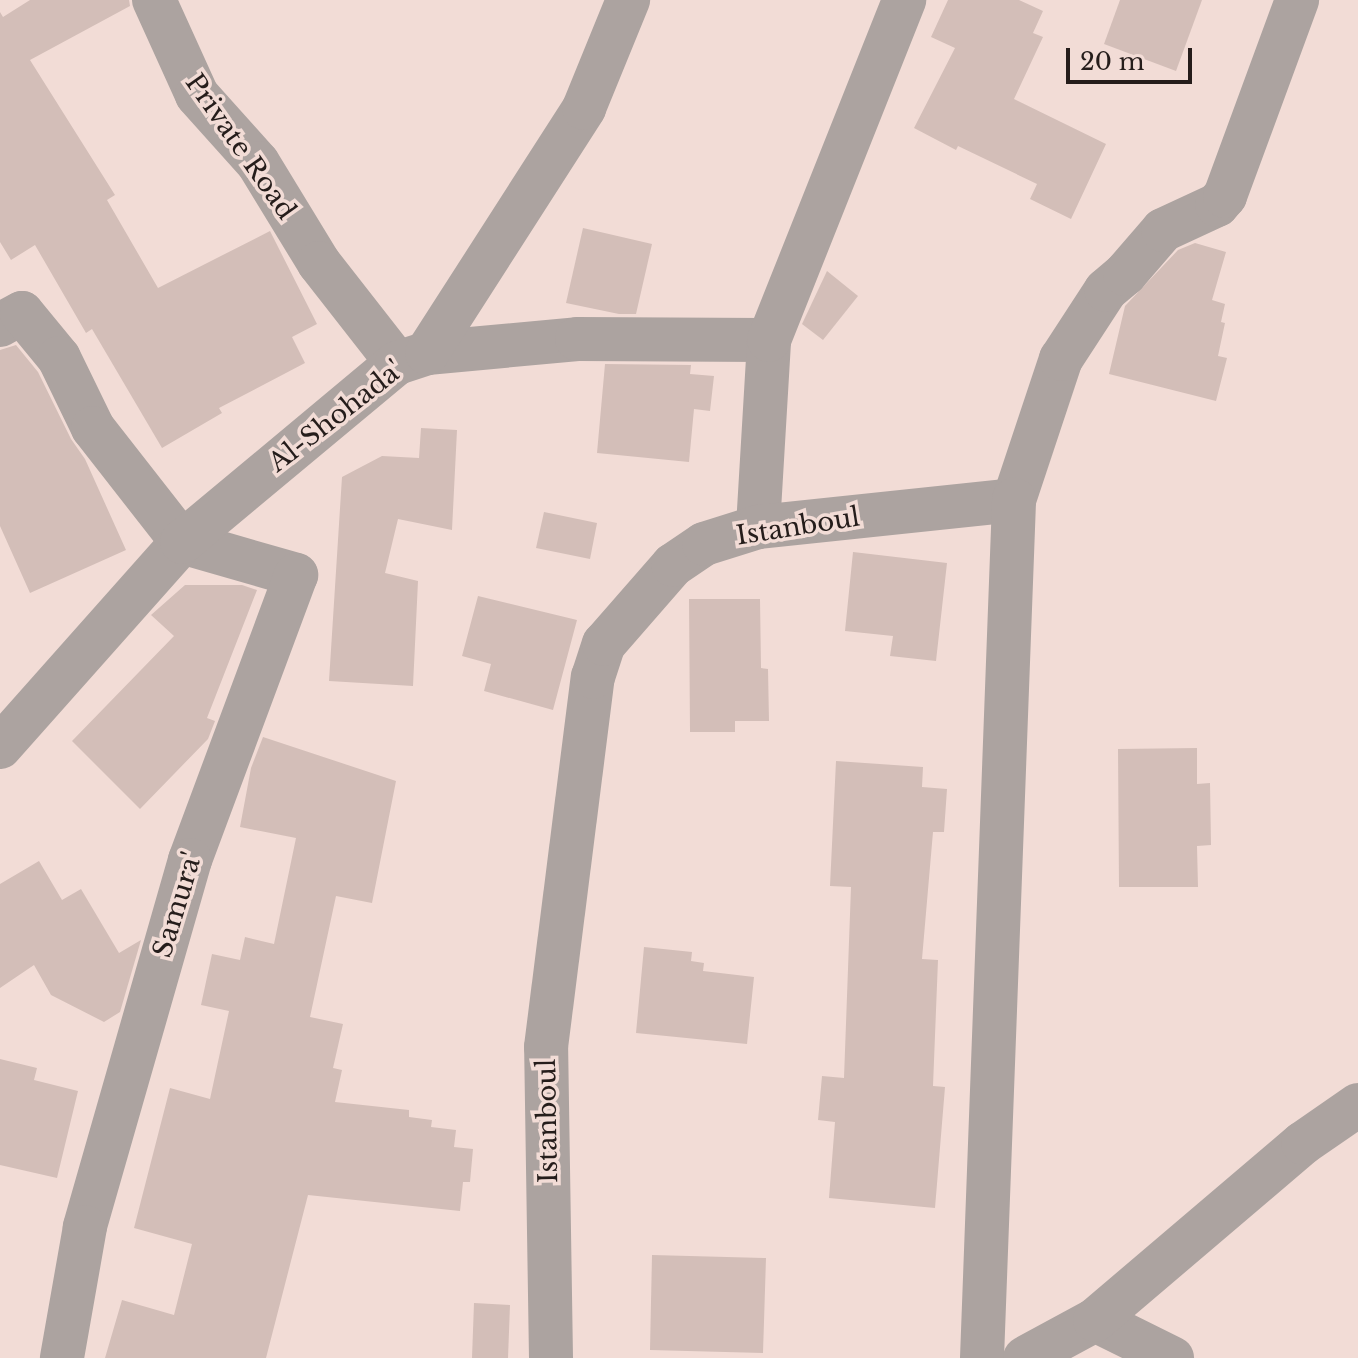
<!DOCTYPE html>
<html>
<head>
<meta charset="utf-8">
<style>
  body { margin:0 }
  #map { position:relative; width:1358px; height:1358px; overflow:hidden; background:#f2dcd6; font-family:"Libre Baskerville",serif }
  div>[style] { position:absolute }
  .building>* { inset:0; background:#d3beb8 }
  .minor>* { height:44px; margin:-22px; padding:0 22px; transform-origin:22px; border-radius:22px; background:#aca3a0 }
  span { translate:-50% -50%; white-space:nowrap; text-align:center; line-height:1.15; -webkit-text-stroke:7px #f2dcd6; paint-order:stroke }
  .street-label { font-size:26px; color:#251d1b }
  .scale { position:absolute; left:1066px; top:48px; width:126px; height:36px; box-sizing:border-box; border:4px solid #251d1b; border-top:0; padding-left:10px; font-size:24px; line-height:28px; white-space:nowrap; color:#251d1b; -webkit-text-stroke:6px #f2dcd6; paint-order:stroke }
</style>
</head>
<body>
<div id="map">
  <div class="building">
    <div style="clip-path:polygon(30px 0,129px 0,130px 6px,30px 60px,115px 195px,107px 200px,158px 288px,270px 231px,317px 324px,292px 337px,305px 363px,219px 408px,222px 413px,162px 448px,92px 329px,86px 333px,35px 245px,11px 260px,0 242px,0 12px,3px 17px)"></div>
    <div style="clip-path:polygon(948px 0,1019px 0,1043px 11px,1033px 33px,1043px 37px,1014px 99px,1106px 144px,1071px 219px,1030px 199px,1037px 184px,958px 146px,956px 150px,914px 128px,955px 48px,931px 37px)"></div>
    <div style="clip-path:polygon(1120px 0,1202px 0,1176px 71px,1104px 44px)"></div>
    <div style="clip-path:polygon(583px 228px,652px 244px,636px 314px,619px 314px,566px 303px)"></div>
    <div style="clip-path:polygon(1195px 243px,1226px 252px,1212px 300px,1225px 304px,1221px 322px,1225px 323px,1218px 356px,1227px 358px,1216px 401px,1109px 374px,1125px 306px,1178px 250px)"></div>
    <div style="clip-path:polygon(827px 271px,858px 296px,823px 340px,802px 324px)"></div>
    <div style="clip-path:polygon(16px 345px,38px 372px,71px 439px,85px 459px,126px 550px,30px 593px,0 526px,0 350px)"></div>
    <div style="clip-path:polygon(605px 364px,691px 365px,690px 374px,714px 376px,710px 411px,694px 409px,689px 462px,597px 453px)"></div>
    <div style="clip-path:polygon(421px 428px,457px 430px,452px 530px,398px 519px,385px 573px,418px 581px,413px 686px,329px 681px,342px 477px,382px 456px,419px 458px)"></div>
    <div style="clip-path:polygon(544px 512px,597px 523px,590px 559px,536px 548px)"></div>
    <div style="clip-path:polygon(853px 552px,947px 563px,936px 661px,890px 656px,893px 636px,845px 631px)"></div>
    <div style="clip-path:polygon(185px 585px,242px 585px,257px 590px,207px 718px,215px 721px,208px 739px,140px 809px,72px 741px,174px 636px,151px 615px)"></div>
    <div style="clip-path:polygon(478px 596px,577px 620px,553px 710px,484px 691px,491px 664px,462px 656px)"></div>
    <div style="clip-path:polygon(689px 599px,760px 599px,761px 668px,768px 669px,769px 721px,735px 721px,735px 732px,690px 732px)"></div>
    <div style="clip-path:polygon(263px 737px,396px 781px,372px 903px,336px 896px,310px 1017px,343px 1024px,333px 1068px,342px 1070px,335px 1102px,409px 1110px,409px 1117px,432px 1120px,431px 1127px,456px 1130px,454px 1147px,473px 1149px,470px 1182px,463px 1182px,460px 1211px,308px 1195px,266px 1358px,105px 1358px,122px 1300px,174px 1315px,192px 1244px,134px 1228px,170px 1088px,210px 1099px,229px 1011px,201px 1005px,212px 954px,240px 960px,245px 937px,274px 944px,296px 838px,240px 827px,251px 768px)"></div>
    <div style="clip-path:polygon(1197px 748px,1197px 784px,1210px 783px,1211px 845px,1197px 846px,1198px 887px,1119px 887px,1118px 749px)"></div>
    <div style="clip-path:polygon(836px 761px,923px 767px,922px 787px,947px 789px,944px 832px,933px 832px,922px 959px,938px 960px,933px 1086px,945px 1087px,935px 1208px,829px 1198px,835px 1122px,818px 1120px,822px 1076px,844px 1078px,851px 887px,830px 886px)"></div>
    <div style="clip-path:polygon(39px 861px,62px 900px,81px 889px,119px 953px,141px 940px,120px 1012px,104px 1022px,51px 995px,34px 965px,0 988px,0 884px)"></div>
    <div style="clip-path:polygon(644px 947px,692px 952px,691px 961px,704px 963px,703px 971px,754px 977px,747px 1044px,636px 1033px)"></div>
    <div style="clip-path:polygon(0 1059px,37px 1068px,34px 1080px,78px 1091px,57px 1178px,0 1165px)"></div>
    <div style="clip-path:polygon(652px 1255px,766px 1258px,763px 1353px,650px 1350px)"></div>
    <div style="clip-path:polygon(474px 1303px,510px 1305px,508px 1358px,472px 1358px)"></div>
  </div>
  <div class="minor">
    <div style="left:154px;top:0;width:104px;rotate:65.6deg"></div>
    <div style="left:197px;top:95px;width:91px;rotate:48.1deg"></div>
    <div style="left:258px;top:163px;width:117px;rotate:58.6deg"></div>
    <div style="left:319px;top:263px;width:127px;rotate:52deg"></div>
    <div style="left:0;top:325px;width:25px;rotate:-29deg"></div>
    <div style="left:22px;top:313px;width:58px;rotate:50.6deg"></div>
    <div style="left:59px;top:358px;width:78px;rotate:64.1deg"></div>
    <div style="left:93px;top:428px;width:145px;rotate:52deg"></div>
    <div style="left:182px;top:542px;width:119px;rotate:16.1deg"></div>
    <div style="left:296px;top:575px;width:304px;rotate:110.4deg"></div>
    <div style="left:190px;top:860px;width:382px;rotate:106deg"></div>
    <div style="left:85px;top:1227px;width:133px;rotate:100deg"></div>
    <div style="left:427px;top:353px;width:151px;rotate:-5.3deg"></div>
    <div style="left:577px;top:339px;width:192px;rotate:0.3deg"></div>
    <div style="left:758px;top:527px;width:187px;rotate:-86.6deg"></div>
    <div style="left:769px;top:340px;width:366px;rotate:-68.3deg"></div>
    <div style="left:0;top:747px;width:274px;rotate:-48.4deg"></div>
    <div style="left:182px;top:542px;width:280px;rotate:-39.8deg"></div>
    <div style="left:397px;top:363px;width:32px;rotate:-18deg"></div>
    <div style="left:427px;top:353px;width:291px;rotate:-57.3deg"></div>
    <div style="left:584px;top:108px;width:117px;rotate:-67.8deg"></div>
    <div style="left:1095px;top:1320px;width:86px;rotate:26.3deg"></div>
    <div style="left:551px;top:1358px;width:311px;rotate:-90.9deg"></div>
    <div style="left:546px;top:1047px;width:373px;rotate:-82.8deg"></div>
    <div style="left:593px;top:677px;width:35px;rotate:-72deg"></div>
    <div style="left:604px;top:644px;width:105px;rotate:-48.9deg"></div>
    <div style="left:673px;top:565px;width:37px;rotate:-34deg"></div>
    <div style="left:704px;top:544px;width:57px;rotate:-17.5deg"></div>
    <div style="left:758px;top:527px;width:257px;rotate:-6deg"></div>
    <div style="left:1014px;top:500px;width:149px;rotate:-71.6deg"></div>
    <div style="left:1061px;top:359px;width:82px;rotate:-56.9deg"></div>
    <div style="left:1106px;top:290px;width:25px;rotate:-40deg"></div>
    <div style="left:1125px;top:274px;width:58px;rotate:-49.2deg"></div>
    <div style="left:1163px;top:230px;width:60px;rotate:-24.8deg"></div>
    <div style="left:1217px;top:205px;width:12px;rotate:-48deg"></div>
    <div style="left:1225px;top:196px;width:209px;rotate:-69.8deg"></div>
    <div style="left:982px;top:1358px;width:859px;rotate:-87.86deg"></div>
    <div style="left:1025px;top:1358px;width:80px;rotate:-28.5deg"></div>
    <div style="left:1095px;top:1320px;width:273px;rotate:-40.4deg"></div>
    <div style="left:1303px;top:1143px;width:67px;rotate:-34.6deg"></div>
  </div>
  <div class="street-label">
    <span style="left:240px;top:147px;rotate:55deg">Private Road</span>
    <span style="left:336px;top:417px;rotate:-38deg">Al-Shohada'</span>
    <span style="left:798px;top:527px;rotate:-9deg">Istanboul</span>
    <span style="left:178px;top:905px;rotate:-73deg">Samura'</span>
    <span style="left:548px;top:1121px;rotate:-91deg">Istanboul</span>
  </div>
  <div class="scale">20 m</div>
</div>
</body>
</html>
